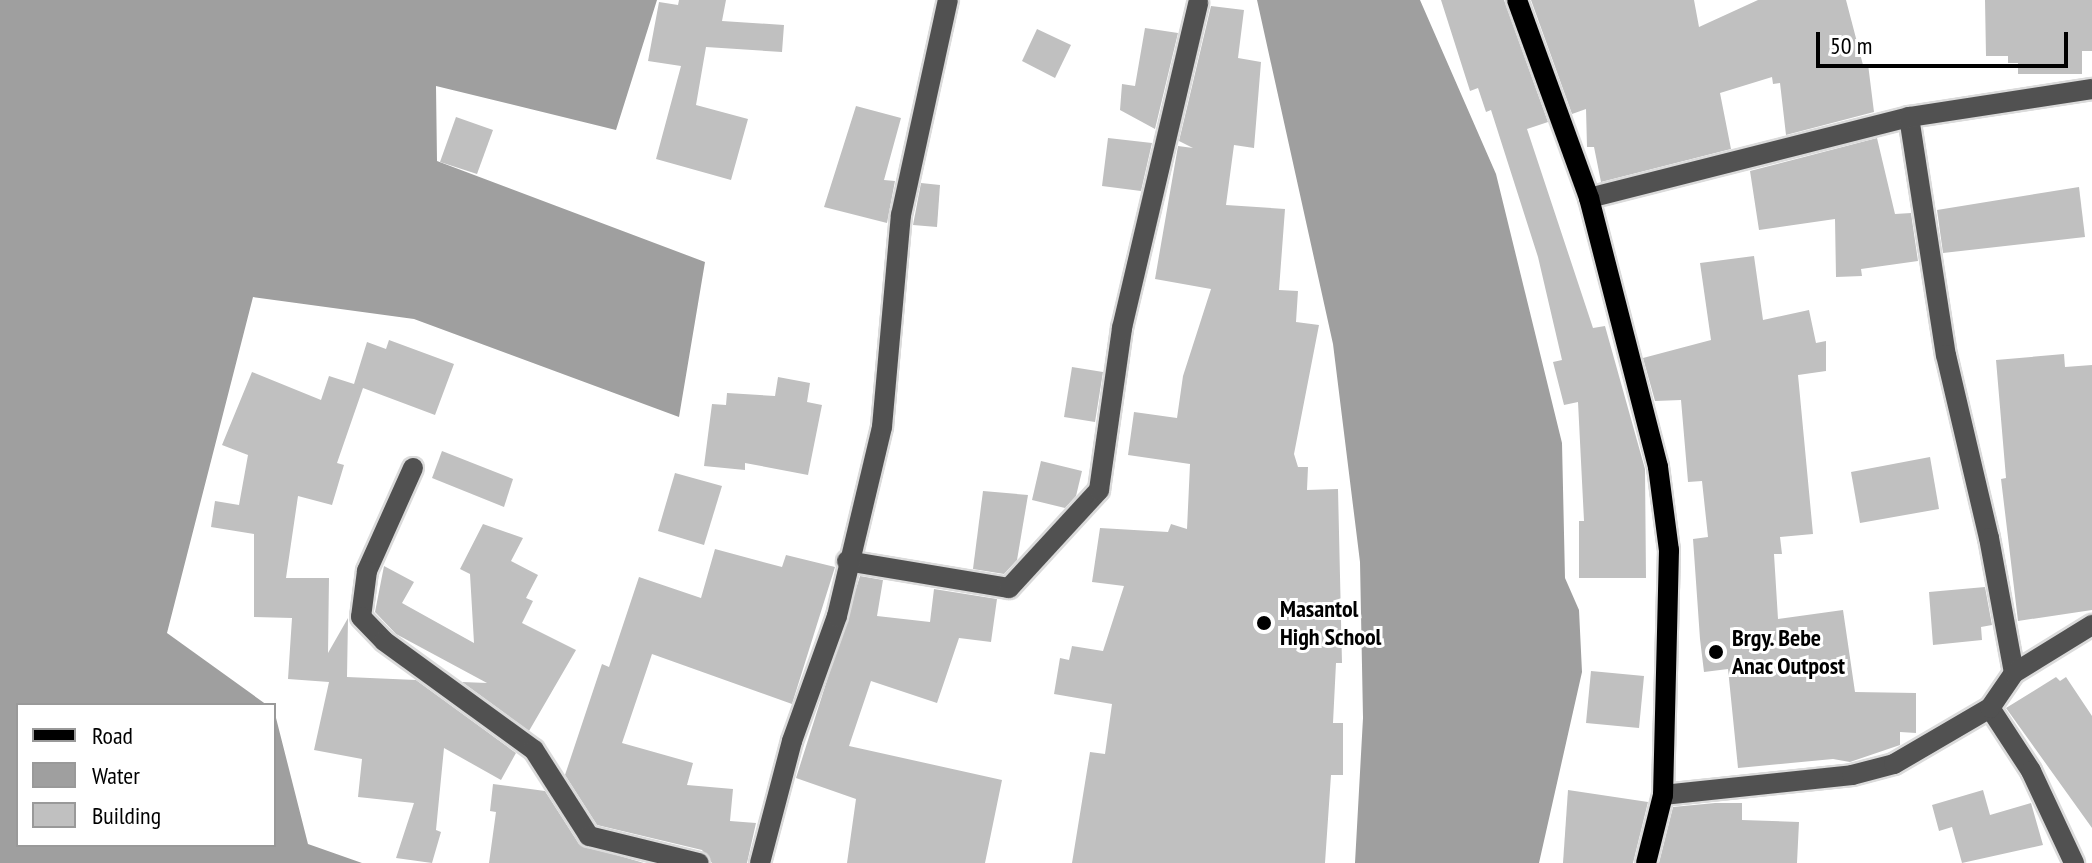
<!DOCTYPE html>
<html>
<head>
<meta charset="utf-8">
<style>
  body { margin:0 }
  #map { position:relative; width:2092px; height:863px; overflow:hidden; background:#fff; font-family:"PT Sans Narrow",sans-serif }
  div>[style] { position:absolute }
  .water>* { inset:0; background:#9f9f9f }
  .building>* { inset:0; background:#c0c0c0 }
  .roads { filter:drop-shadow(2px 0 #dbdbdb) drop-shadow(-2px 0 #dbdbdb) drop-shadow(0 2px #dbdbdb) drop-shadow(0 -2px #dbdbdb) }
  .minor>* { height:20px; margin:-10px; padding:0 10px; transform-origin:10px; border-radius:10px; background:#515151 }
  .major>* { height:20px; margin:-10px; padding:0 10px; transform-origin:10px; border-radius:10px; background:#000 }
  .dots>* { width:22px; height:22px; translate:-50% -50%; box-sizing:border-box; border:4px solid #fff; border-radius:50% }
  span { translate:-50% -50%; white-space:nowrap; text-align:center; line-height:1.15; -webkit-text-stroke:6px #fff; paint-order:stroke }
  .poi-label { font-size:24px; color:#000; font-weight:700 }
  .left { translate:0 -50%; text-align:left }
  .legend { position:absolute; left:16px; top:703px; width:260px; height:144px; box-sizing:border-box; background:#fff; border:2px solid #999; margin:0; padding:10px 14px; list-style:none; font-size:24px; color:#000 }
  .legend li { display:flex; align-items:center; gap:16px; height:40px }
  .legend b { width:40px; border:2px solid #999 }
  .scale { position:absolute; left:1816px; top:32px; width:252px; height:36px; box-sizing:border-box; border:4px solid #000; border-top:0; padding-left:10px; font-size:24px; line-height:28px; white-space:nowrap; color:#000; -webkit-text-stroke:6px #fff; paint-order:stroke }
</style>
</head>
<body>
<div id="map">
  <div class="water">
    <div style="clip-path:polygon(0 0,657px 0,616px 130px,436px 86px,437px 161px,705px 262px,679px 417px,414px 319px,253px 297px,167px 633px,267px 705px,18px 705px,18px 845px,274px 845px,274px 710px,308px 844px,362px 863px,0 863px)"></div>
    <div style="clip-path:polygon(1257px 0,1420px 0,1496px 174px,1562px 443px,1565px 578px,1579px 610px,1582px 672px,1539px 863px,1355px 863px,1363px 718px,1360px 562px,1333px 344px)"></div>
  </div>
  <div class="building">
    <div style="clip-path:polygon(679px 0,726px 0,722px 21px,784px 25px,782px 52px,706px 47px,696px 105px,748px 119px,731px 180px,656px 159px,681px 66px,648px 61px,659px 2px,678px 5px)"></div>
    <div style="clip-path:polygon(1441px 0,1504px 0,1548px 122px,1527px 129px,1593px 328px,1605px 326px,1645px 469px,1646px 578px,1579px 578px,1579px 521px,1584px 521px,1578px 402px,1564px 405px,1553px 362px,1562px 360px,1538px 257px,1491px 110px,1486px 112px,1478px 88px,1470px 91px)"></div>
    <div style="clip-path:polygon(1531px 0,1694px 0,1699px 27px,1758px 0,1846px 0,1863px 65px,1868px 64px,1874px 112px,1786px 135px,1780px 83px,1773px 84px,1772px 77px,1720px 93px,1731px 149px,1601px 182px,1594px 147px,1587px 147px,1586px 109px,1572px 114px)"></div>
    <div style="clip-path:polygon(1985px 0,2092px 0,2092px 51px,2082px 51px,2082px 74px,2018px 74px,2018px 63px,2008px 63px,2008px 56px,1986px 56px)"></div>
    <div style="clip-path:polygon(1211px 6px,1244px 10px,1238px 58px,1261px 62px,1254px 148px,1234px 145px,1226px 205px,1285px 209px,1279px 290px,1298px 291px,1296px 322px,1319px 325px,1294px 454px,1298px 467px,1308px 467px,1307px 490px,1338px 489px,1342px 663px,1336px 663px,1333px 723px,1343px 723px,1343px 775px,1331px 775px,1325px 863px,1072px 863px,1090px 752px,1105px 754px,1112px 704px,1054px 694px,1060px 658px,1069px 660px,1072px 646px,1103px 651px,1124px 586px,1092px 582px,1100px 528px,1168px 532px,1171px 524px,1187px 529px,1190px 464px,1128px 455px,1134px 412px,1177px 418px,1183px 376px,1211px 289px,1155px 279px,1178px 146px,1193px 148px,1179px 141px)"></div>
    <div style="clip-path:polygon(1145px 28px,1178px 33px,1155px 129px,1120px 110px,1122px 84px,1135px 86px)"></div>
    <div style="clip-path:polygon(1037px 29px,1071px 45px,1055px 78px,1022px 61px)"></div>
    <div style="clip-path:polygon(856px 106px,901px 118px,884px 180px,895px 181px,887px 223px,824px 207px)"></div>
    <div style="clip-path:polygon(456px 117px,493px 130px,477px 174px,440px 162px)"></div>
    <div style="clip-path:polygon(1108px 138px,1152px 143px,1141px 191px,1102px 186px)"></div>
    <div style="clip-path:polygon(1877px 138px,1895px 214px,1911px 213px,1918px 261px,1861px 269px,1862px 276px,1836px 277px,1835px 219px,1759px 230px,1750px 171px)"></div>
    <div style="clip-path:polygon(921px 183px,940px 185px,937px 227px,913px 225px)"></div>
    <div style="clip-path:polygon(2079px 187px,2085px 237px,1943px 253px,1937px 210px)"></div>
    <div style="clip-path:polygon(1754px 256px,1763px 320px,1809px 310px,1816px 343px,1826px 341px,1826px 371px,1798px 375px,1813px 534px,1780px 537px,1782px 554px,1774px 554px,1778px 619px,1843px 610px,1855px 692px,1916px 693px,1916px 733px,1900px 732px,1900px 745px,1850px 762px,1833px 759px,1738px 768px,1728px 669px,1704px 672px,1700px 639px,1693px 539px,1708px 537px,1702px 481px,1688px 482px,1681px 400px,1655px 401px,1643px 358px,1711px 340px,1700px 263px)"></div>
    <div style="clip-path:polygon(389px 340px,454px 364px,435px 415px,363px 388px,337px 463px,344px 465px,332px 505px,298px 496px,286px 578px,329px 578px,328px 653px,348px 618px,347px 677px,416px 680px,516px 753px,501px 780px,444px 748px,436px 830px,441px 832px,432px 863px,396px 858px,414px 803px,358px 797px,362px 759px,314px 750px,329px 682px,288px 679px,292px 618px,254px 617px,254px 534px,211px 527px,215px 501px,239px 505px,248px 455px,222px 445px,252px 372px,321px 400px,329px 376px,354px 384px,367px 342px,386px 349px)"></div>
    <div style="clip-path:polygon(2064px 354px,2065px 367px,2092px 365px,2092px 610px,2018px 621px,2001px 479px,2006px 478px,1996px 360px)"></div>
    <div style="clip-path:polygon(1072px 367px,1103px 372px,1095px 422px,1064px 417px)"></div>
    <div style="clip-path:polygon(778px 377px,810px 383px,807px 402px,822px 405px,808px 475px,745px 463px,745px 470px,704px 466px,712px 404px,726px 405px,727px 393px,775px 396px)"></div>
    <div style="clip-path:polygon(442px 451px,513px 479px,504px 507px,432px 478px)"></div>
    <div style="clip-path:polygon(1930px 457px,1939px 509px,1860px 523px,1851px 472px)"></div>
    <div style="clip-path:polygon(1041px 461px,1082px 471px,1076px 496px,1065px 508px,1032px 500px)"></div>
    <div style="clip-path:polygon(675px 473px,722px 486px,704px 545px,658px 531px)"></div>
    <div style="clip-path:polygon(983px 491px,1028px 495px,1017px 560px,1004px 574px,973px 569px)"></div>
    <div style="clip-path:polygon(483px 524px,523px 538px,511px 561px,538px 575px,526px 598px,533px 601px,522px 623px,576px 650px,529px 731px,462px 682px,487px 683px,396px 634px,375px 612px,384px 566px,414px 582px,402px 603px,474px 643px,470px 574px,460px 569px)"></div>
    <div style="clip-path:polygon(715px 549px,782px 567px,786px 555px,835px 567px,792px 704px,652px 654px,622px 743px,693px 763px,687px 785px,733px 789px,730px 821px,756px 823px,747px 863px,712px 863px,702px 850px,597px 825px,565px 775px,602px 664px,609px 667px,639px 577px,701px 598px)"></div>
    <div style="clip-path:polygon(860px 576px,883px 580px,877px 616px,930px 622px,934px 589px,997px 599px,991px 642px,959px 638px,937px 703px,871px 681px,849px 746px,1002px 780px,985px 863px,847px 863px,856px 799px,796px 778px)"></div>
    <div style="clip-path:polygon(1985px 587px,1992px 625px,1981px 627px,1982px 640px,1933px 645px,1929px 592px)"></div>
    <div style="clip-path:polygon(1591px 671px,1644px 676px,1639px 728px,1586px 723px)"></div>
    <div style="clip-path:polygon(2056px 677px,2060px 681px,2066px 677px,2092px 716px,2092px 828px,2006px 708px)"></div>
    <div style="clip-path:polygon(493px 784px,545px 791px,579px 844px,644px 863px,489px 863px,496px 812px,490px 811px)"></div>
    <div style="clip-path:polygon(1568px 790px,1648px 802px,1633px 863px,1563px 863px)"></div>
    <div style="clip-path:polygon(1983px 790px,1990px 815px,2031px 803px,2043px 845px,1962px 863px,1952px 827px,1939px 831px,1932px 805px)"></div>
    <div style="clip-path:polygon(1715px 803px,1742px 803px,1742px 820px,1799px 822px,1797px 863px,1659px 863px,1673px 807px)"></div>
  </div>
  <div class="roads">
    <div class="minor">
      <div style="left:1909px;top:117px;width:241px;rotate:81.2deg"></div>
      <div style="left:1946px;top:355px;width:188px;rotate:76.8deg"></div>
      <div style="left:1989px;top:538px;width:137px;rotate:79.5deg"></div>
      <div style="left:1589px;top:198px;width:330px;rotate:-14.2deg"></div>
      <div style="left:1909px;top:117px;width:185px;rotate:-8.7deg"></div>
      <div style="left:413px;top:468px;width:113px;rotate:114.1deg"></div>
      <div style="left:367px;top:571px;width:46px;rotate:97.4deg"></div>
      <div style="left:361px;top:617px;width:33px;rotate:46deg"></div>
      <div style="left:384px;top:641px;width:185px;rotate:36deg"></div>
      <div style="left:534px;top:750px;width:102px;rotate:57.4deg"></div>
      <div style="left:589px;top:836px;width:113px;rotate:13.8deg"></div>
      <div style="left:847px;top:561px;width:164px;rotate:9.5deg"></div>
      <div style="left:1009px;top:588px;width:133px;rotate:-47.4deg"></div>
      <div style="left:1099px;top:490px;width:164px;rotate:-81.9deg"></div>
      <div style="left:1122px;top:328px;width:334px;rotate:-76.8deg"></div>
      <div style="left:1990px;top:708px;width:75px;rotate:56.9deg"></div>
      <div style="left:2031px;top:771px;width:102px;rotate:64.9deg"></div>
      <div style="left:1663px;top:795px;width:190px;rotate:-6deg"></div>
      <div style="left:1852px;top:775px;width:43px;rotate:-14.7deg"></div>
      <div style="left:1894px;top:764px;width:111px;rotate:-30.3deg"></div>
      <div style="left:1990px;top:708px;width:42px;rotate:-55.6deg"></div>
      <div style="left:2014px;top:673px;width:92px;rotate:-31.6deg"></div>
      <div style="left:760px;top:863px;width:126px;rotate:-75.3deg"></div>
      <div style="left:792px;top:741px;width:133px;rotate:-70.2deg"></div>
      <div style="left:837px;top:616px;width:194px;rotate:-76.6deg"></div>
      <div style="left:882px;top:427px;width:213px;rotate:-84.9deg"></div>
      <div style="left:901px;top:215px;width:220px;rotate:-77.7deg"></div>
    </div>
    <div class="major">
      <div style="left:1517px;top:0;width:211px;rotate:70deg"></div>
      <div style="left:1589px;top:198px;width:278px;rotate:75.6deg"></div>
      <div style="left:1658px;top:467px;width:84px;rotate:82.5deg"></div>
      <div style="left:1669px;top:550px;width:245px;rotate:91.4deg"></div>
      <div style="left:1663px;top:795px;width:70px;rotate:104deg"></div>
    </div>
  </div>
  <div class="dots">
    <div style="left:1264px;top:623px;background:#000"></div>
    <div style="left:1716px;top:652px;background:#000"></div>
  </div>
  <div class="poi-label">
    <span class="left" style="left:1280px;top:623px">Masantol<br>High School</span>
    <span class="left" style="left:1732px;top:652px">Brgy. Bebe<br>Anac Outpost</span>
  </div>
  <ul class="legend">
  <li><b style="height:10px;background:#000"></b>Road</li>
  <li><b style="height:22px;background:#9f9f9f"></b>Water</li>
  <li><b style="height:22px;background:#c0c0c0"></b>Building</li>
  </ul>
  <div class="scale">50 m</div>
</div>
</body>
</html>
